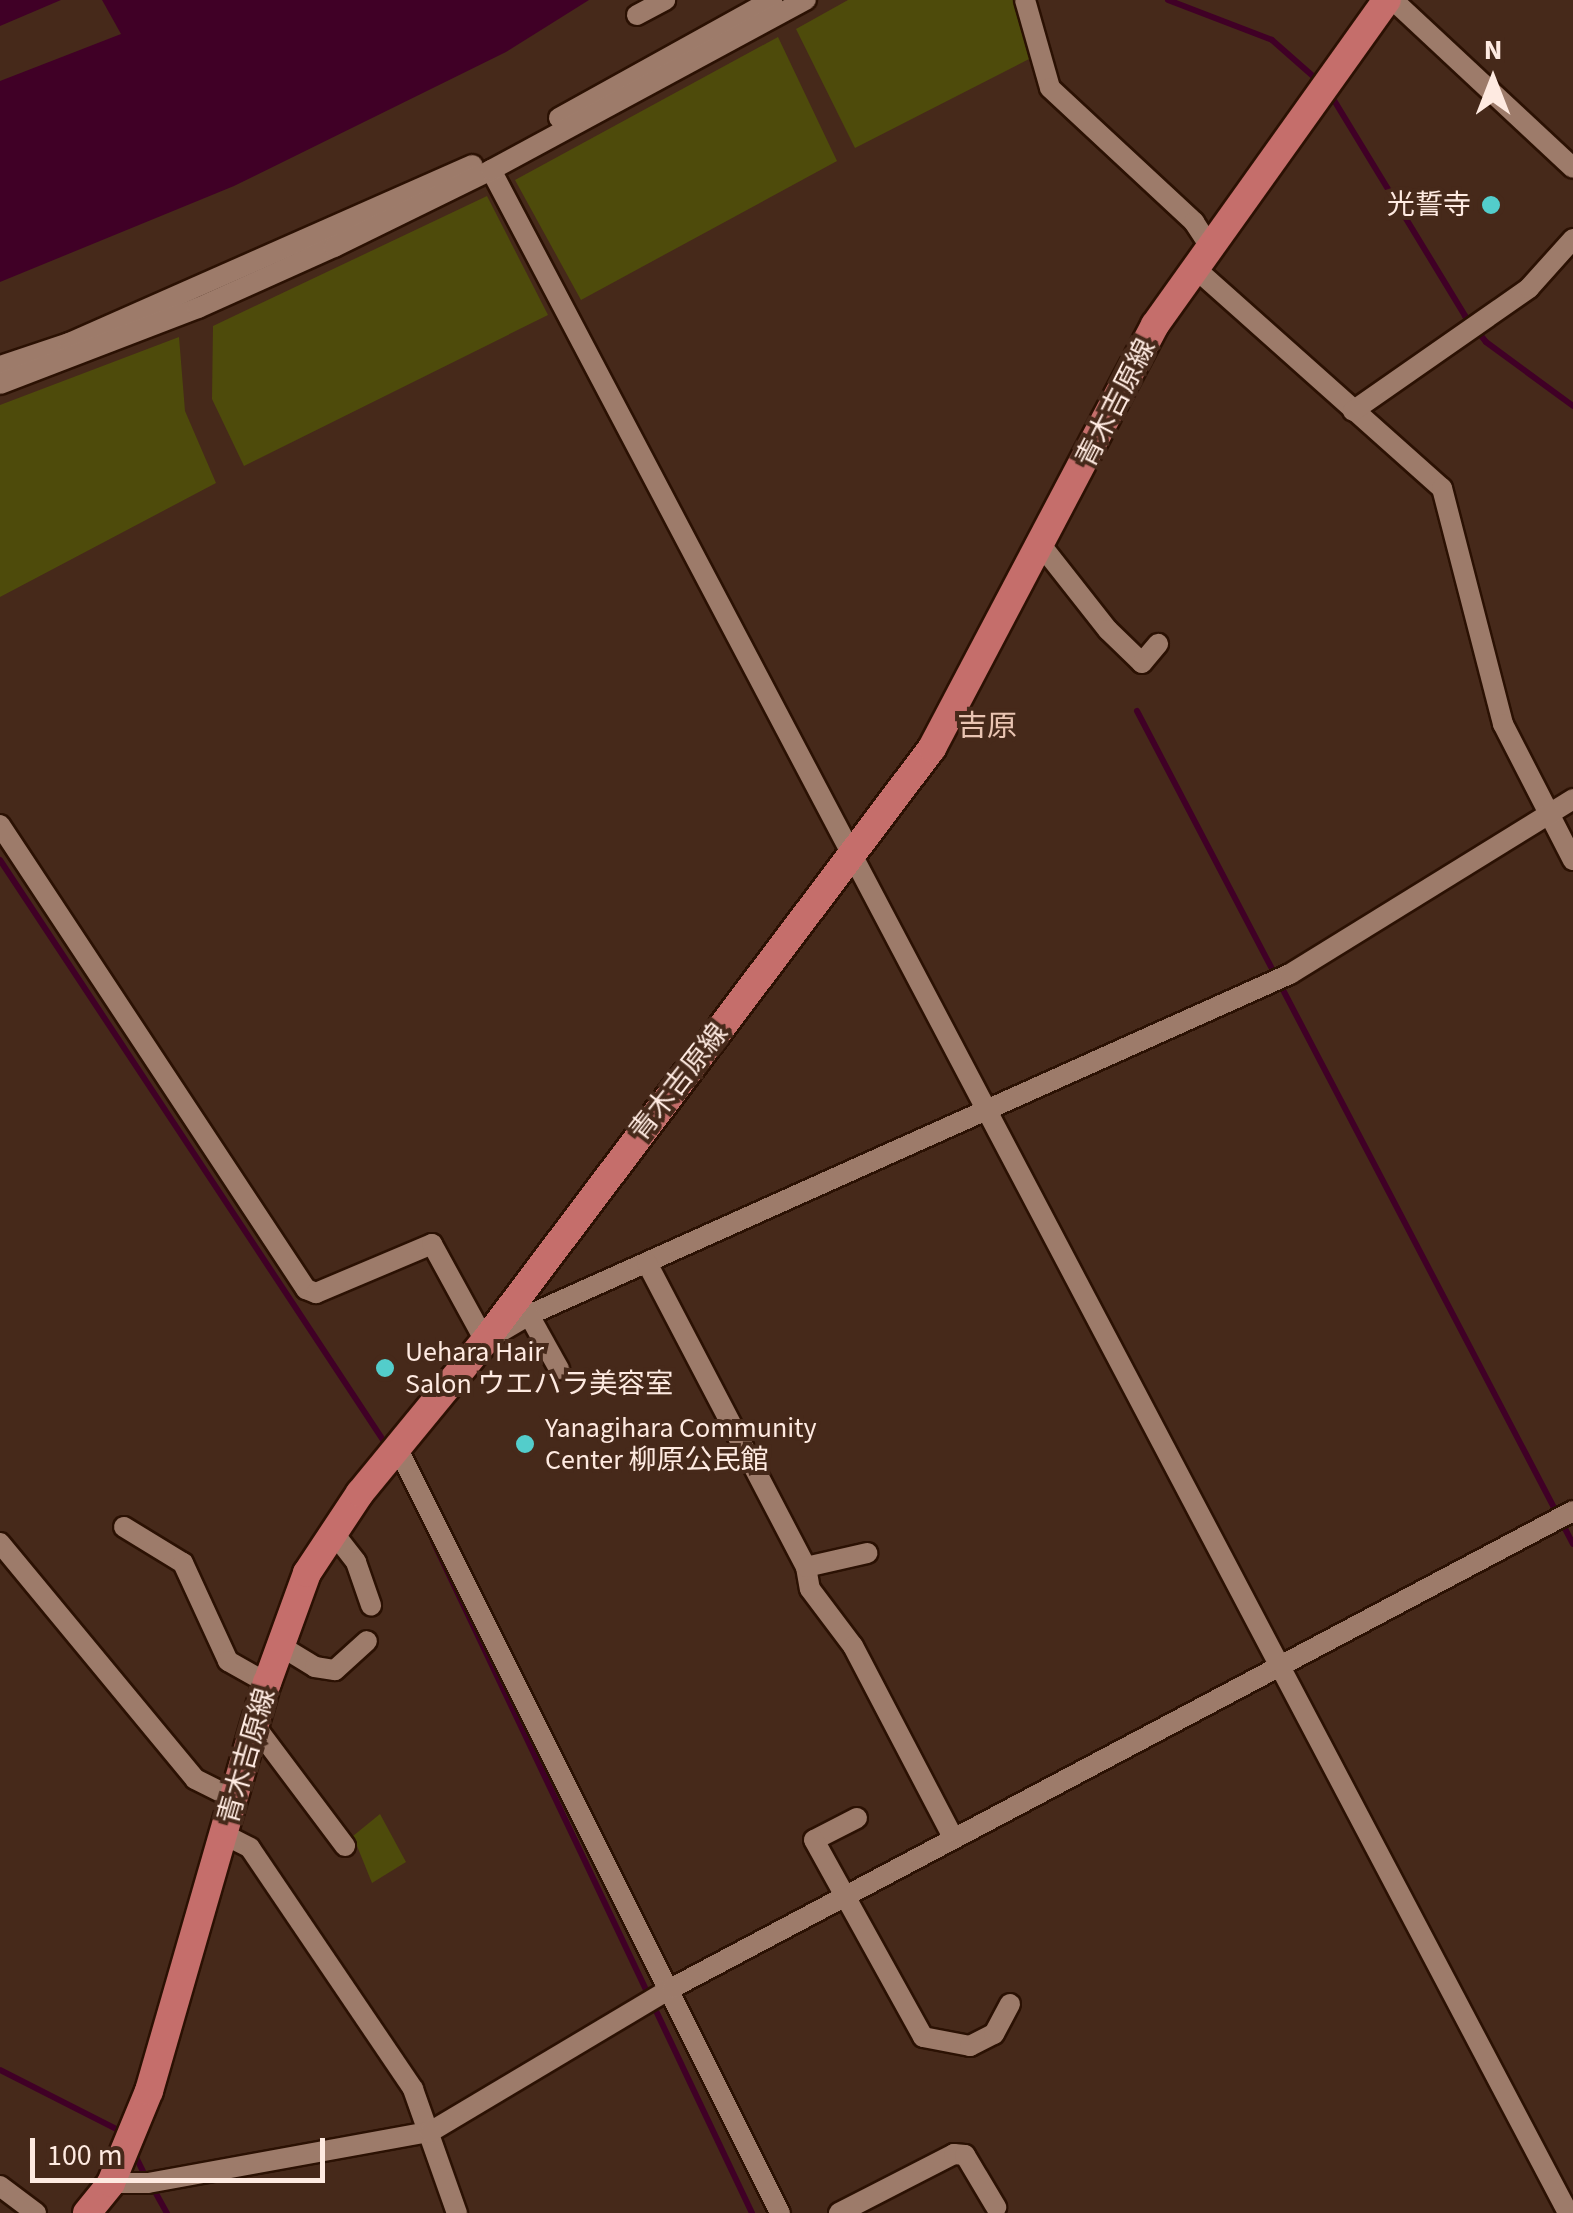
<!DOCTYPE html>
<html>
<head>
<meta charset="utf-8">
<style>
  body { margin:0 }
  #map { position:relative; width:1573px; height:2213px; overflow:hidden; background:#46291a; font-family:"Source Sans 3","Noto Sans JP",sans-serif }
  div>[style] { position:absolute }
  .green>* { inset:0; background:#4e4b0b }
  .water>* { inset:0; background:#400026 }
  .pier>* { inset:0; background:#46291a }
  .stream>* { height:6px; margin:-3px; padding:0 3px; transform-origin:3px; border-radius:3px; background:#400026 }
  .roads { filter:drop-shadow(2px 0 #2b1103) drop-shadow(-2px 0 #2b1103) drop-shadow(0 2px #2b1103) drop-shadow(0 -2px #2b1103) }
  .minor>* { height:20px; margin:-10px; padding:0 10px; transform-origin:10px; border-radius:10px; background:#9d7b6a }
  .major>* { height:28px; margin:-14px; padding:0 14px; transform-origin:14px; border-radius:14px; background:#c56e6b }
  .dots>* { width:28px; height:28px; translate:-50% -50%; box-sizing:border-box; border:5px solid #46291a; border-radius:50% }
  span { translate:-50% -50%; white-space:nowrap; text-align:center; line-height:1.15; -webkit-text-stroke:8px #46291a; paint-order:stroke }
  .poi-label { font-size:28px; color:#feeae1 }
  .right { translate:-100% -50%; text-align:right }
  .left { translate:0 -50%; text-align:left }
  .street-label { font-size:28px; color:#feeae1 }
  .neighbourhood-label { font-size:30px; color:#e9c4b2 }
  .north { position:absolute; left:1443px; top:30px; width:100px; height:100px; -webkit-text-stroke:8px #46291a; paint-order:stroke; rotate:0deg; font-size:28px; font-weight:700; line-height:40px; text-align:center; color:#feeae1 }
  .north::after { content:''; display:block; margin:auto; width:35px; height:45px; background:#feeae1; clip-path:polygon(50% 0,100% 100%,50% 72%,0 100%) }
  .scale { position:absolute; left:30px; top:2138px; width:295px; height:45px; box-sizing:border-box; border:5px solid #feeae1; border-top:0; padding-left:12px; font-size:30px; line-height:35px; white-space:nowrap; color:#feeae1; -webkit-text-stroke:8px #46291a; paint-order:stroke }
</style>
</head>
<body>
<div id="map">
  <div class="green">
    <div style="clip-path:polygon(848px 0,1014px 0,1031px 58px,855px 148px,796px 29px)"></div>
    <div style="clip-path:polygon(778px 37px,837px 161px,581px 300px,515px 180px)"></div>
    <div style="clip-path:polygon(487px 196px,548px 315px,244px 466px,212px 399px,213px 326px)"></div>
    <div style="clip-path:polygon(179px 337px,185px 411px,216px 483px,0 597px,0 405px)"></div>
    <div style="clip-path:polygon(380px 1814px,406px 1862px,372px 1883px,353px 1836px)"></div>
  </div>
  <div class="water">
    <div style="clip-path:polygon(0 0,589px 0,506px 52px,234px 186px,0 282px)"></div>
  </div>
  <div class="pier">
    <div style="clip-path:polygon(61px 0,102px 0,121px 34px,0 81px,0 26px)"></div>
  </div>
  <div class="stream">
    <div style="left:1168px;top:0;width:111px;rotate:21deg"></div>
    <div style="left:1272px;top:40px;width:65px;rotate:41.3deg"></div>
    <div style="left:1329px;top:92px;width:262px;rotate:58.7deg"></div>
    <div style="left:1465px;top:316px;width:33px;rotate:51deg"></div>
    <div style="left:1486px;top:342px;width:108px;rotate:36.3deg"></div>
    <div style="left:1137px;top:711px;width:940px;rotate:62.37deg"></div>
    <div style="left:0;top:860px;width:706px;rotate:56.56deg"></div>
    <div style="left:433px;top:1541px;width:744px;rotate:64.61deg"></div>
    <div style="left:0;top:2070px;width:139px;rotate:26.9deg"></div>
    <div style="left:134px;top:2153px;width:28px;rotate:64deg"></div>
    <div style="left:153px;top:2188px;width:29px;rotate:61deg"></div>
  </div>
  <div class="roads">
    <div class="minor">
      <div style="left:1025px;top:0;width:91px;rotate:74.1deg"></div>
      <div style="left:1050px;top:88px;width:197px;rotate:42.9deg"></div>
      <div style="left:1194px;top:222px;width:27px;rotate:57deg"></div>
      <div style="left:1393px;top:0;width:246px;rotate:43deg"></div>
      <div style="left:637px;top:15px;width:32px;rotate:-28deg"></div>
      <div style="left:559px;top:118px;width:244px;rotate:-29deg"></div>
      <div style="left:491px;top:170px;width:2309px;rotate:62.2deg"></div>
      <div style="left:1197px;top:270px;width:328px;rotate:41.7deg"></div>
      <div style="left:1442px;top:488px;width:244px;rotate:75.5deg"></div>
      <div style="left:1503px;top:724px;width:153px;rotate:62.8deg"></div>
      <div style="left:0;top:366px;width:73px;rotate:-18.4deg"></div>
      <div style="left:69px;top:343px;width:441px;rotate:-23.8deg"></div>
      <div style="left:0;top:384px;width:212px;rotate:-21deg"></div>
      <div style="left:198px;top:308px;width:149px;rotate:-24.2deg"></div>
      <div style="left:334px;top:247px;width:175px;rotate:-26.1deg"></div>
      <div style="left:491px;top:170px;width:358px;rotate:-28.4deg"></div>
      <div style="left:1353px;top:411px;width:215px;rotate:-34.9deg"></div>
      <div style="left:1529px;top:288px;width:66px;rotate:-48.1deg"></div>
      <div style="left:1041px;top:545px;width:108px;rotate:51.8deg"></div>
      <div style="left:1108px;top:630px;width:47px;rotate:44.1deg"></div>
      <div style="left:1142px;top:663px;width:25px;rotate:-50deg"></div>
      <div style="left:0;top:825px;width:556px;rotate:56.6deg"></div>
      <div style="left:306px;top:1289px;width:11px;rotate:22deg"></div>
      <div style="left:316px;top:1293px;width:126px;rotate:-22.9deg"></div>
      <div style="left:432px;top:1244px;width:111px;rotate:61.3deg"></div>
      <div style="left:485px;top:1341px;width:51px;rotate:-30.6deg"></div>
      <div style="left:529px;top:1315px;width:834px;rotate:-24.14deg"></div>
      <div style="left:1290px;top:974px;width:333px;rotate:-31.7deg"></div>
      <div style="left:647px;top:1263px;width:343px;rotate:62.4deg"></div>
      <div style="left:806px;top:1567px;width:22px;rotate:80deg"></div>
      <div style="left:810px;top:1589px;width:71px;rotate:53deg"></div>
      <div style="left:853px;top:1646px;width:216px;rotate:62.4deg"></div>
      <div style="left:529px;top:1315px;width:62px;rotate:60.9deg"></div>
      <div style="left:398px;top:1449px;width:854px;rotate:63.43deg"></div>
      <div style="left:124px;top:1527px;width:69px;rotate:31.4deg"></div>
      <div style="left:183px;top:1563px;width:108px;rotate:65.3deg"></div>
      <div style="left:228px;top:1661px;width:45px;rotate:29.4deg"></div>
      <div style="left:332px;top:1531px;width:39px;rotate:52deg"></div>
      <div style="left:356px;top:1562px;width:46px;rotate:70.8deg"></div>
      <div style="left:0;top:1543px;width:306px;rotate:50.4deg"></div>
      <div style="left:195px;top:1779px;width:42px;rotate:26.6deg"></div>
      <div style="left:806px;top:1567px;width:63px;rotate:-12.9deg"></div>
      <div style="left:279px;top:1645px;width:42px;rotate:31.4deg"></div>
      <div style="left:315px;top:1667px;width:20px;rotate:9deg"></div>
      <div style="left:335px;top:1670px;width:43px;rotate:-42.2deg"></div>
      <div style="left:255px;top:1726px;width:150px;rotate:53.1deg"></div>
      <div style="left:857px;top:1818px;width:48px;rotate:152.9deg"></div>
      <div style="left:814px;top:1840px;width:225px;rotate:61deg"></div>
      <div style="left:923px;top:2037px;width:48px;rotate:10.8deg"></div>
      <div style="left:970px;top:2046px;width:27px;rotate:-27deg"></div>
      <div style="left:994px;top:2034px;width:34px;rotate:-62deg"></div>
      <div style="left:225px;top:1835px;width:28px;rotate:27deg"></div>
      <div style="left:250px;top:1848px;width:291px;rotate:55.9deg"></div>
      <div style="left:413px;top:2089px;width:132px;rotate:70.5deg"></div>
      <div style="left:111px;top:2183px;width:37px"></div>
      <div style="left:148px;top:2183px;width:287px;rotate:-10.3deg"></div>
      <div style="left:430px;top:2132px;width:282px;rotate:-30.8deg"></div>
      <div style="left:672px;top:1988px;width:1019px;rotate:-27.9deg"></div>
      <div style="left:0;top:2186px;width:45px;rotate:36.9deg"></div>
      <div style="left:839px;top:2213px;width:129px;rotate:-27.2deg"></div>
      <div style="left:954px;top:2154px;width:11px;rotate:5deg"></div>
      <div style="left:965px;top:2155px;width:61px;rotate:59.2deg"></div>
    </div>
    <div class="major">
      <div style="left:87px;top:2213px;width:38px;rotate:-51deg"></div>
      <div style="left:111px;top:2183px;width:100px;rotate:-67.6deg"></div>
      <div style="left:149px;top:2091px;width:425px;rotate:-73.9deg"></div>
      <div style="left:267px;top:1683px;width:117px;rotate:-70deg"></div>
      <div style="left:307px;top:1573px;width:96px;rotate:-56.5deg"></div>
      <div style="left:360px;top:1493px;width:197px;rotate:-50.6deg"></div>
      <div style="left:485px;top:1341px;width:743px;rotate:-52.99deg"></div>
      <div style="left:932px;top:748px;width:478px;rotate:-62.2deg"></div>
      <div style="left:1155px;top:325px;width:399px;rotate:-54.5deg"></div>
    </div>
  </div>
  <div class="dots">
    <div style="left:1491px;top:205px;background:#53cdcb"></div>
    <div style="left:385px;top:1368px;background:#53cdcb"></div>
    <div style="left:525px;top:1444px;background:#53cdcb"></div>
  </div>
  <div class="poi-label">
    <span class="right" style="left:1471px;top:205px">光誓寺</span>
    <span class="left" style="left:405px;top:1368px">Uehara Hair<br>Salon ウエハラ美容室</span>
    <span class="left" style="left:545px;top:1444px">Yanagihara Community<br>Center 柳原公民館</span>
  </div>
  <div class="street-label">
    <span style="left:1116px;top:403px;rotate:-63deg">青木吉原線</span>
    <span style="left:679px;top:1082px;rotate:-52deg">青木吉原線</span>
    <span style="left:247px;top:1756px;rotate:-74deg">青木吉原線</span>
  </div>
  <div class="neighbourhood-label">
    <span style="left:987px;top:727px">吉原</span>
  </div>
  <div class="north">N</div>
  <div class="scale">100 m</div>
</div>
</body>
</html>
